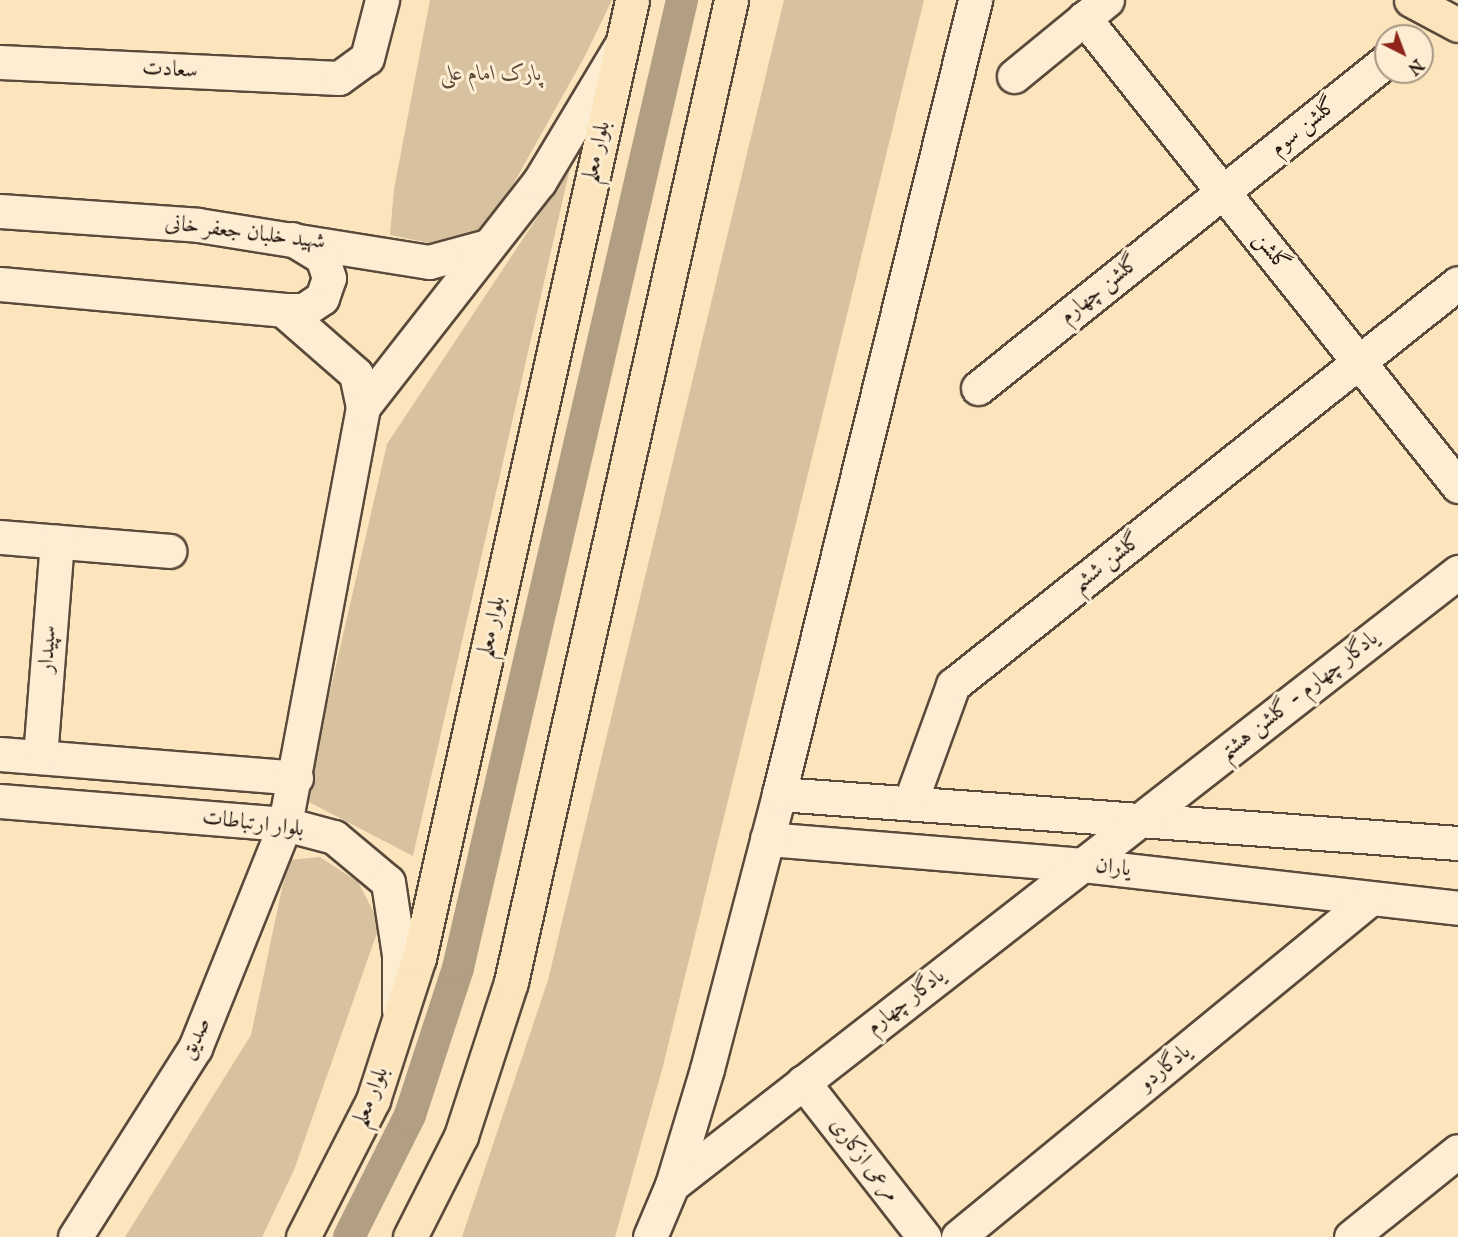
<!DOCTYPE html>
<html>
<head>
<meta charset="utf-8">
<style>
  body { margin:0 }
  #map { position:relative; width:1458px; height:1237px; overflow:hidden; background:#fce4bc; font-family:"IM FELL English",Amiri,serif }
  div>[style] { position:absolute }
  .green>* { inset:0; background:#d7c19f }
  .canal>* { height:32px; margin:-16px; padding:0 16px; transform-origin:16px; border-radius:16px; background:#b29e82 }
  .roads { filter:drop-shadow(2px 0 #594a3b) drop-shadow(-2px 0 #594a3b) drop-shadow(0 2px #594a3b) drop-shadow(0 -2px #594a3b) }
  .minor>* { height:33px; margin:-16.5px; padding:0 16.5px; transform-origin:16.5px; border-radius:16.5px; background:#fdedd3 }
  .major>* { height:33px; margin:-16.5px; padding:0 16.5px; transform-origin:16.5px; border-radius:16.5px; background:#fce4bc }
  span { translate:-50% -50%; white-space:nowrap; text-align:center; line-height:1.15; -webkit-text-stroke:6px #fdedd3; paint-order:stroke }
  .street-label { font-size:22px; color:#231710 }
  .park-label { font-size:22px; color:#594a3b; font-style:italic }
  .north { position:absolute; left:1374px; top:24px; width:60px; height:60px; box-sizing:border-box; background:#fdedd3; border:2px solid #a69785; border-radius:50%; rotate:138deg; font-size:16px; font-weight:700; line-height:24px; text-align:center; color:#231710 }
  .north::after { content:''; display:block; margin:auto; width:21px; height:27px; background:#8f2418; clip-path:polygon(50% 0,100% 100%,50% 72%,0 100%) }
</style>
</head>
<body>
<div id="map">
  <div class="green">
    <div style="clip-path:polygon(430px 0,612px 0,585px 56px,496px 215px,478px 233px,449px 247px,390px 235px,394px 189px)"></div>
    <div style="clip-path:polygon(784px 0,924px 0,663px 1066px,615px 1237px,462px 1237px,548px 980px)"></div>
    <div style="clip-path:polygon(570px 168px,413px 856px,305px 800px,387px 444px)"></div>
    <div style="clip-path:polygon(320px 857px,358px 882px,380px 924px,294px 1170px,262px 1237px,125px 1237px,251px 1035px,288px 860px)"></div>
  </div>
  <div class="canal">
    <div style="left:349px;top:1237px;width:136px;rotate:-63.4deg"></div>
    <div style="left:410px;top:1115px;width:155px;rotate:-71.9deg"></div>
    <div style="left:458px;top:968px;width:994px;rotate:-76.97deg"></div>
  </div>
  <div class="roads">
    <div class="minor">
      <div style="left:1084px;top:18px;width:599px;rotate:51.37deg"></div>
      <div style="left:0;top:62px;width:339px;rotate:2.7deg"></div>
      <div style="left:339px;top:78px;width:34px;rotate:-36deg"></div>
      <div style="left:367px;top:58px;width:60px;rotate:-75.5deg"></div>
      <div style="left:1014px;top:76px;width:120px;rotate:-39.3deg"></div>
      <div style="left:0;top:211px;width:198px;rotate:4deg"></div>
      <div style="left:198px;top:225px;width:234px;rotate:9.1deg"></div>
      <div style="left:429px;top:262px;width:61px;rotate:-15.2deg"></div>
      <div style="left:0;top:284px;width:284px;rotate:5.2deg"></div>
      <div style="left:283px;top:310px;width:97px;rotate:41.2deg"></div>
      <div style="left:356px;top:374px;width:34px;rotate:78deg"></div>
      <div style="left:283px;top:310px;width:21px"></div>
      <div style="left:304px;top:310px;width:22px;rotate:-34deg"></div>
      <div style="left:322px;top:298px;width:21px;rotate:-71deg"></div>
      <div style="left:329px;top:278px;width:22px;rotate:-108deg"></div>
      <div style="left:322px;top:257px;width:35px;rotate:-149deg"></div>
      <div style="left:978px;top:388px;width:523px;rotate:-38.71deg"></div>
      <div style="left:0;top:537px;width:170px;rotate:4.7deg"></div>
      <div style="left:0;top:754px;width:297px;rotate:4.6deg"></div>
      <div style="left:40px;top:757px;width:216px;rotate:-85.5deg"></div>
      <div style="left:779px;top:794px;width:681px;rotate:4.13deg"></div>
      <div style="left:0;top:801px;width:286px;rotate:4.6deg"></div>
      <div style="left:285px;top:824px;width:51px;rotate:14.9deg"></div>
      <div style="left:334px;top:837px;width:70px;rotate:39.8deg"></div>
      <div style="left:388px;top:882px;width:74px;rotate:81.4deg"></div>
      <div style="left:399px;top:955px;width:55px;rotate:90deg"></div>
      <div style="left:910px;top:803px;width:126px;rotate:-70deg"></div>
      <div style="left:953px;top:685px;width:645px;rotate:-38.52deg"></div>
      <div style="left:767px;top:839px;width:316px;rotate:4.7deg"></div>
      <div style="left:1082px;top:865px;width:378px;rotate:6.5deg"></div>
      <div style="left:803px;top:1082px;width:197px;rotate:52deg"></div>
      <div style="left:672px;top:1185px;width:997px;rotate:-37.95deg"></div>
      <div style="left:75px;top:1237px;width:224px;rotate:-57.6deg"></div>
      <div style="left:195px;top:1048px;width:241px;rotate:-68.1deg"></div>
      <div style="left:285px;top:824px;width:424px;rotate:-79.4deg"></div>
      <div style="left:363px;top:407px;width:286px;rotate:-52deg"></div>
      <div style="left:539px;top:182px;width:155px;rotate:-59deg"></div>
      <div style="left:650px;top:1237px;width:56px;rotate:-67.1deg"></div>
      <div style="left:672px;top:1185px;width:121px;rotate:-73.2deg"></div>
      <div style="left:707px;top:1069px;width:284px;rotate:-75.3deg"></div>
      <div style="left:779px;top:794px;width:818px;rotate:-76.13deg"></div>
      <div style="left:958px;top:1237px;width:534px;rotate:-39.38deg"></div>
      <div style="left:1351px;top:1237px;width:137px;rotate:-38.8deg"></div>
    </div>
    <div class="major">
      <div style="left:1411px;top:0;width:53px;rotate:28deg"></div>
      <div style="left:303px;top:1237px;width:154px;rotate:-62.9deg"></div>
      <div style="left:373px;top:1100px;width:149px;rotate:-72.1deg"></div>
      <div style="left:419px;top:958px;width:981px;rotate:-77.46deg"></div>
      <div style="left:410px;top:1237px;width:113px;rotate:-63.2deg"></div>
      <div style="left:461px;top:1136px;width:162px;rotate:-72deg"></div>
      <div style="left:511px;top:982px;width:1006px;rotate:-77.37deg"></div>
    </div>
  </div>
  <div class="street-label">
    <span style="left:170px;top:70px;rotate:3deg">سعادت</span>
    <span style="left:1304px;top:127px;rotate:-39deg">گلشن سوم</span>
    <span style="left:597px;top:152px;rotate:-77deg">بلوار معلم</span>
    <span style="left:245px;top:233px;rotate:7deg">شهید خلبان جعفر خانی</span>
    <span style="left:1271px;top:252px;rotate:51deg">گلشن</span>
    <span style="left:1100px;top:290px;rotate:-39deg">گلشن چهارم</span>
    <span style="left:1107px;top:563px;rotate:-38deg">گلشن ششم</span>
    <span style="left:492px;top:627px;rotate:-77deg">بلوار معلم</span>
    <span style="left:48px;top:649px;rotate:-86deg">سپیدار</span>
    <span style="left:1299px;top:696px;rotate:-38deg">یادگار چهارم - گلشن هشتم</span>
    <span style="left:253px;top:824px;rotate:7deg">بلوار ارتباطات</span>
    <span style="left:1113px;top:868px;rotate:7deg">یاران</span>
    <span style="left:906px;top:1002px;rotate:-38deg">یادگار چهارم</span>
    <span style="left:196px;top:1039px;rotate:-64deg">صدیق</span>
    <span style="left:1165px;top:1068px;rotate:-39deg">یادگار‌دو</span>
    <span style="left:371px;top:1097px;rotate:-68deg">بلوار معلم</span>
    <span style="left:864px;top:1160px;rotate:52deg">مرعی ازکاری</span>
  </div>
  <div class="park-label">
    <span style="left:491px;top:75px">پارک امام علی</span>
  </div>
  <div class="north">N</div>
</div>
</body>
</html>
